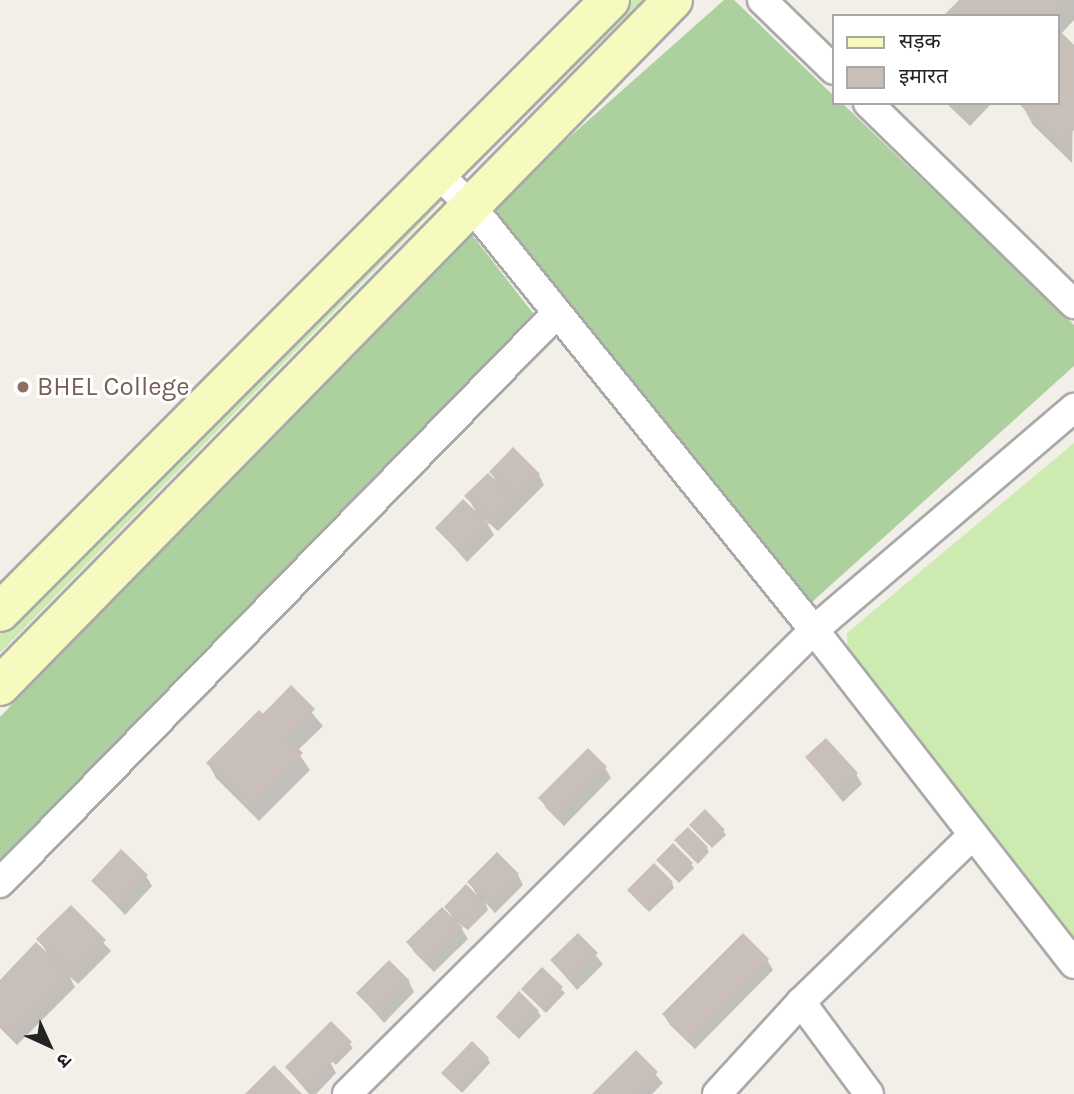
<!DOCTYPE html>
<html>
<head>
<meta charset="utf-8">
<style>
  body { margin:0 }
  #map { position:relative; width:1074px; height:1094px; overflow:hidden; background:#f2efe9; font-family:Karla,"Noto Sans Devanagari",sans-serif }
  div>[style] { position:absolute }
  .grass>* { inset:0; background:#cdebb0 }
  .forest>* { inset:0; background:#add19e }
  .shadow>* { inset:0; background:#0003 }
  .building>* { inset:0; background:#c7bfb8 }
  .roads { filter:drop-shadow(2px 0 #a9a9a9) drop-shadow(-2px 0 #a9a9a9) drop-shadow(0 2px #a9a9a9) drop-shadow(0 -2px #a9a9a9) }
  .minor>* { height:28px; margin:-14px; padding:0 14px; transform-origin:14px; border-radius:14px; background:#fff }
  .secondary>* { height:38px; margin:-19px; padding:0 19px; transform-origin:19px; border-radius:19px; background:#f7fabf }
  .dots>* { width:19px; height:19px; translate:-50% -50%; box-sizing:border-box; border:4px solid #fff; border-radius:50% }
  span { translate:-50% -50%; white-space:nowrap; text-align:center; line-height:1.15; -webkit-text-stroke:6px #fff; paint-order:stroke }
  .education-label { font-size:26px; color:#785e54 }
  .left { translate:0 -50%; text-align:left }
  .legend { position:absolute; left:832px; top:14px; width:228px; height:91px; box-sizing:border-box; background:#fff; border:2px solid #a7a7a7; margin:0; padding:9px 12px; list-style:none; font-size:21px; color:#222 }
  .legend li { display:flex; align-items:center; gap:14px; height:35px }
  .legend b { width:35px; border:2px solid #a7a7a7 }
  .north { position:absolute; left:14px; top:1010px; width:70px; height:70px; -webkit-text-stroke:5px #fff; paint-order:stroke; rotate:135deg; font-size:19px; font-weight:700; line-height:28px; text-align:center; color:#222 }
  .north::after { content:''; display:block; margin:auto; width:24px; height:32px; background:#222; clip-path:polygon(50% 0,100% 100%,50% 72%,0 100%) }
</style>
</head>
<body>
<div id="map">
  <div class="grass">
    <div style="clip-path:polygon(624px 0,643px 0,472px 170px,462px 161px)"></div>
    <div style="clip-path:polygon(433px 190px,443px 200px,0 653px,0 632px)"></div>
    <div style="clip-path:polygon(1074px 443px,1074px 954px,848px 663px,847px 633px)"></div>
  </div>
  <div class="forest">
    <div style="clip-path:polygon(724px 0,734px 0,834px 96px,834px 103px,842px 103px,1074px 325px,1074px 366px,812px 602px,487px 210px)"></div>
    <div style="clip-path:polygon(469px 231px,540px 322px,0 877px,0 717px)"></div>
  </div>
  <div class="shadow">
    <div style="clip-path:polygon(961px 0,1074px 0,1074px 20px,1061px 34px,1074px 47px,1072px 163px,1033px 125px,1022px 105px,1058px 103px,1058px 16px,946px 16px)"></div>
    <div style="clip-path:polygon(946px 103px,992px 103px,970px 126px)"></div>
    <div style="clip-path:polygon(491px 472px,539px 475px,544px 485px,498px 531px,485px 520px,494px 535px,467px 562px,437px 528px,476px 512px,467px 496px,497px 483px)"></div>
    <div style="clip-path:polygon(291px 688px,323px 726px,297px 751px,310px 770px,259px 821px,216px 778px,208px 763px)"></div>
    <div style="clip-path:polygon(807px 758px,856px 774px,862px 784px,843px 802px)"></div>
    <div style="clip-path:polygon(605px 768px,611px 778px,564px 826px,546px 808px,541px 799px)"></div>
    <div style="clip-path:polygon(694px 829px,723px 831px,726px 835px,712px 848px)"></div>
    <div style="clip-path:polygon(679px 845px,707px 848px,709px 852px,698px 864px)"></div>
    <div style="clip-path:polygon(661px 864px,691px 864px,694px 868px,679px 883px)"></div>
    <div style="clip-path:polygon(518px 875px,523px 885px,495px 913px,485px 902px,488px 910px,468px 930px,458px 923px,468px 939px,434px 972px,414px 952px,408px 942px,452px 917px,446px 907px,477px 895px,470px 883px)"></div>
    <div style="clip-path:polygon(146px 876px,152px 886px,125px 915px,93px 881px)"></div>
    <div style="clip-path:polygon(672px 883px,674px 888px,649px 912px,629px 890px)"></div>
    <div style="clip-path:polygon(71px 907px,111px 951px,78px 984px,69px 976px,75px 987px,17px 1045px,0 1028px,0 982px,47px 953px,39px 939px)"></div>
    <div style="clip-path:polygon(578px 935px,603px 964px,577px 990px,552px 961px)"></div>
    <div style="clip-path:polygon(767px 960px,773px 970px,695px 1049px,670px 1025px,664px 1015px)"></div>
    <div style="clip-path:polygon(542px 970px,565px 993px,546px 1013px,523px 990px)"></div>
    <div style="clip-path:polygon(409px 982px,414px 992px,384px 1023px,358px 993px)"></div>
    <div style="clip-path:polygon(538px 1012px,541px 1016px,519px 1039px,498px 1017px)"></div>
    <div style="clip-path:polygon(331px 1023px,353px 1048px,336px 1065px,328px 1058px,336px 1073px,316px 1094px,309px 1094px,287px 1068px)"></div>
    <div style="clip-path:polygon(636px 1053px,663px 1083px,652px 1094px,595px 1094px)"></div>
    <div style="clip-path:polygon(488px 1059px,490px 1063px,462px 1093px,446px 1077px)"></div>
  </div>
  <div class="building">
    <div style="clip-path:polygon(959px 0,1064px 0,1048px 16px,943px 16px)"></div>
    <div style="clip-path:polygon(1058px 29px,1074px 45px,1074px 130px,1060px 145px,1020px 105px,1058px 103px)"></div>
    <div style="clip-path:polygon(513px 447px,540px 474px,515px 498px,489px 472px)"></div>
    <div style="clip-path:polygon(488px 473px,515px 499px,492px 523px,464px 496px)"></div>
    <div style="clip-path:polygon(463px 499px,489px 524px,460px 553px,435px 528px)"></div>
    <div style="clip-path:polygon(291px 685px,315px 709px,287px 738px,303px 753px,249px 807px,206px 763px,259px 710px,263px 714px)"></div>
    <div style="clip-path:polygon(826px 738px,858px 773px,837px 793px,805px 757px)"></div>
    <div style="clip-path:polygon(588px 748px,607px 767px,557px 817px,538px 798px)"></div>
    <div style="clip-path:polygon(705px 809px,725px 830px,709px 845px,689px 825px)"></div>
    <div style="clip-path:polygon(688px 827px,708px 847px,695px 861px,674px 840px)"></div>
    <div style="clip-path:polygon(673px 843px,693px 863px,676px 879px,656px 860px)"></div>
    <div style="clip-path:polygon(121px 849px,148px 875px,118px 906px,91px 881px)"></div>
    <div style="clip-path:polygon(497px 852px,519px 874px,489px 904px,467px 882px)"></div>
    <div style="clip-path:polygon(654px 863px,673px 882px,646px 909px,627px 890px)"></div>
    <div style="clip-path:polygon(466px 884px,487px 905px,464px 927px,444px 907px)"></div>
    <div style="clip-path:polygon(71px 905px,106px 940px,72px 975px,36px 939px)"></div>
    <div style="clip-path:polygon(442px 907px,463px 928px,427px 964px,406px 942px)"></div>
    <div style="clip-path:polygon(578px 933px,598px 953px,571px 981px,550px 960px)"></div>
    <div style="clip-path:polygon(743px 933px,769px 959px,688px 1040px,662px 1014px)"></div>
    <div style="clip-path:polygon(36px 942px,71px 976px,11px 1036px,0 1026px,0 980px)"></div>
    <div style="clip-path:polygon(389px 960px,410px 981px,377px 1014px,356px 993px)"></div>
    <div style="clip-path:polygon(542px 967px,563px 987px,543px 1010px,521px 989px)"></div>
    <div style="clip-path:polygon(519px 991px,539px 1011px,516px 1036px,496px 1017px)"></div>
    <div style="clip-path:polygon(331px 1021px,352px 1042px,306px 1089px,285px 1067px)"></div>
    <div style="clip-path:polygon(472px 1041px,489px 1058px,458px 1089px,441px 1073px)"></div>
    <div style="clip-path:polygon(636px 1050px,658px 1072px,636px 1094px,592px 1094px)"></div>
    <div style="clip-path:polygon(274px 1065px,302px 1094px,245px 1094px)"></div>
  </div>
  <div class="roads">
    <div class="minor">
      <div style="left:762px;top:0;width:100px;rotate:44.2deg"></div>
      <div style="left:868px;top:103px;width:288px;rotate:44.3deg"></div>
      <div style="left:437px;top:173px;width:47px;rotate:44.1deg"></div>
      <div style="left:471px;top:206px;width:545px;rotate:51.03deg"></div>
      <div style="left:814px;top:630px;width:423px;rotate:52.1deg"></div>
      <div style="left:0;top:883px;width:794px;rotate:-45.66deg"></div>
      <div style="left:801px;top:1002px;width:114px;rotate:53.5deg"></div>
      <div style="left:347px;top:1094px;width:658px;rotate:-44.82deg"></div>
      <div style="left:814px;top:630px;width:342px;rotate:-40.5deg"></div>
      <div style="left:717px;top:1094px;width:125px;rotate:-47.6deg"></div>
      <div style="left:801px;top:1002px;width:240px;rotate:-44.2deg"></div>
    </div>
    <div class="secondary">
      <div style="left:0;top:612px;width:864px;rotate:-45.09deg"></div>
      <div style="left:0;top:686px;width:961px;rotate:-45.55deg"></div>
    </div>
  </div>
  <div class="dots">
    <div style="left:23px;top:387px;background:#8d6e63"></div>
  </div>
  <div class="education-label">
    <span class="left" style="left:37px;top:387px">BHEL College</span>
  </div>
  <ul class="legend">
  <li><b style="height:9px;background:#f7fabf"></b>सड़क</li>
  <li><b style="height:19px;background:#c7bfb8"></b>इमारत</li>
  </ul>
  <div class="north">उ</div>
</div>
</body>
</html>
